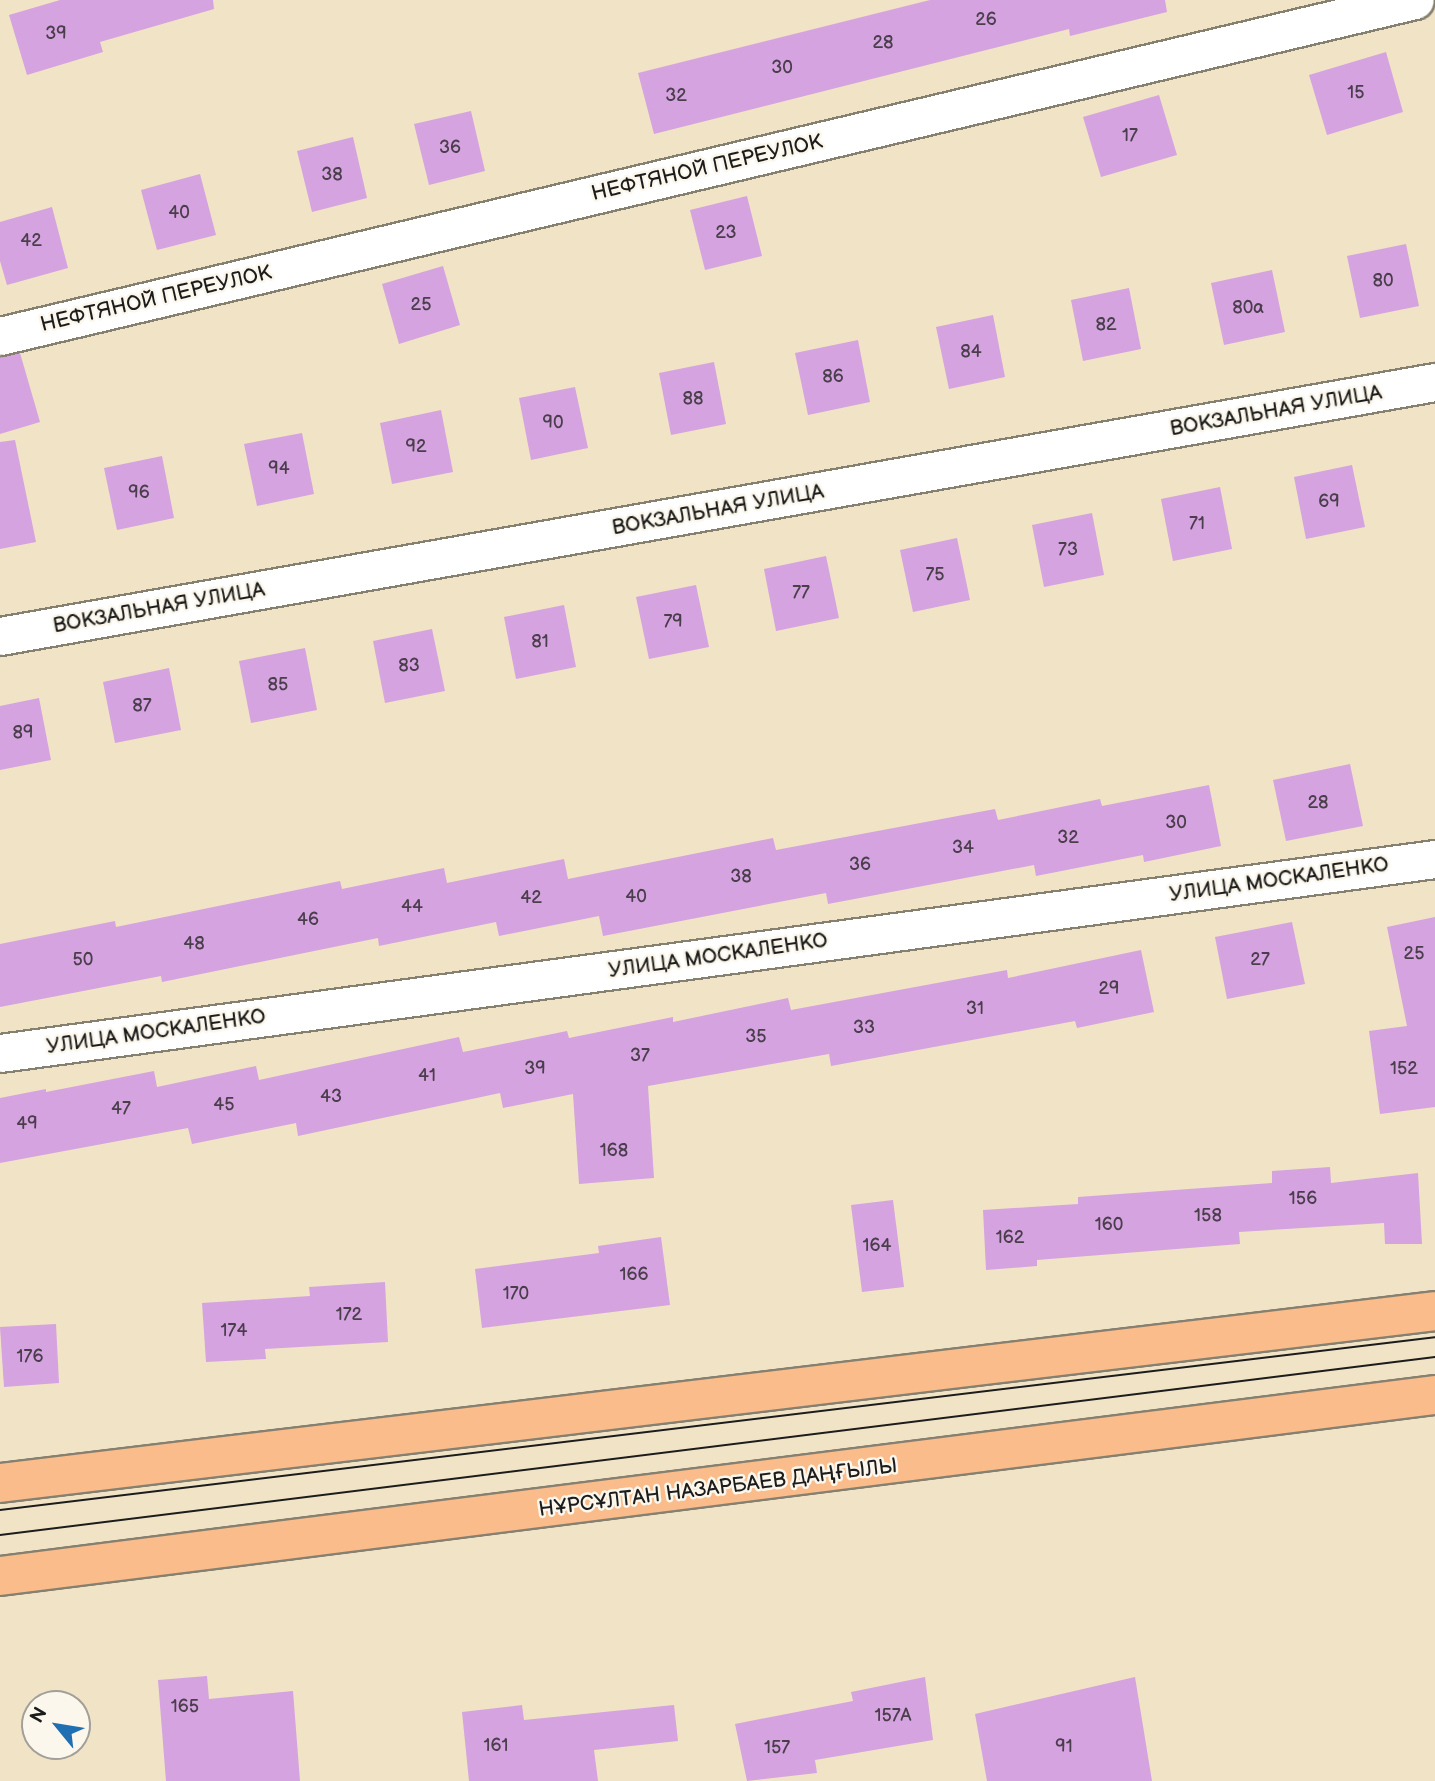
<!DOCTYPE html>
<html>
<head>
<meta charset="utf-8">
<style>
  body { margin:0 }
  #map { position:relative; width:1435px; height:1781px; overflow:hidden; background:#f1e3c6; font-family:"Balsamiq Sans",sans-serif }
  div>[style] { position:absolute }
  .building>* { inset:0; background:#d5a3df }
  .roads { filter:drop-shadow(2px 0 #868071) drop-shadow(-2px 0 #868071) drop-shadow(0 2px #868071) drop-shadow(0 -2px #868071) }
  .minor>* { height:37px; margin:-18.5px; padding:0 18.5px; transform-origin:18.5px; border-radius:18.5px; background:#fff }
  .primary>* { height:38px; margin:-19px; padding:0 19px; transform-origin:19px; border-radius:19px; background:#fabc8b }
  .tram>* { height:2px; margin:-1px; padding:0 1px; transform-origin:1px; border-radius:1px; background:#1c1c1c }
  span { translate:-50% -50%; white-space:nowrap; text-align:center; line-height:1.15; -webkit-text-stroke:5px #fbf7ec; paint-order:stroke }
  .number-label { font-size:18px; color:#4a3e4d }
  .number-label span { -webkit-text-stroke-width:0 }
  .street-label { font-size:21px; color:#1c1c1c }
  .north { position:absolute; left:21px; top:1690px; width:70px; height:70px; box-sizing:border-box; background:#fbf7ec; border:2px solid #a29f99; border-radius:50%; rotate:300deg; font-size:19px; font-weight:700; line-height:28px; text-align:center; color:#1c1c1c }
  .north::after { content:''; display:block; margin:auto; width:24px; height:32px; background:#1f6fb2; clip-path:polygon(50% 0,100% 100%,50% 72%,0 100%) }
</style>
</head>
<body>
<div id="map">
  <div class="building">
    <div style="clip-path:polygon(60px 0,213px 0,214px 9px,100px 42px,103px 52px,27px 75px,9px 15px)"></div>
    <div style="clip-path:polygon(930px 0,1165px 0,1167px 12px,1070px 36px,1069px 29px,654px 134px,638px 73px)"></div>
    <div style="clip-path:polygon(1386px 52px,1403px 112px,1327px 135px,1309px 75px)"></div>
    <div style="clip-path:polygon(1159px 95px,1177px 155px,1101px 177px,1083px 117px)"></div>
    <div style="clip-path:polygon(471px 111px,485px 171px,429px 185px,414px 124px)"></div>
    <div style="clip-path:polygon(353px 137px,367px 198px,312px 212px,297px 151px)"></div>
    <div style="clip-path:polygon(200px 174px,216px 235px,157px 250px,141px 190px)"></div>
    <div style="clip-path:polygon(747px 196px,762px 256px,705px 270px,690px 210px)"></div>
    <div style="clip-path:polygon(52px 207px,68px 268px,7px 285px,0 261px,0 222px)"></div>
    <div style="clip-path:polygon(1406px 244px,1419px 306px,1360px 318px,1347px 256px)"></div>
    <div style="clip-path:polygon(443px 266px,460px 325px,399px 344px,382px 284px)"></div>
    <div style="clip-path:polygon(1272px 270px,1285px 332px,1224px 345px,1211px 283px)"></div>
    <div style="clip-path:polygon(1129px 288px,1141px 349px,1083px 361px,1071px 300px)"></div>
    <div style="clip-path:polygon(993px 315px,1005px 377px,949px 389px,936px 327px)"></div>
    <div style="clip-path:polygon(858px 340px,870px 402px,808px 415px,795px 353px)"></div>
    <div style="clip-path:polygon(20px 353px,40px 422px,0 434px,0 356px)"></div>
    <div style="clip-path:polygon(714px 362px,726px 424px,671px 435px,659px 373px)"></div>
    <div style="clip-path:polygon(575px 387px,588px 448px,531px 460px,519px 398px)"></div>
    <div style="clip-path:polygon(441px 410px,453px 472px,392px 484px,380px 423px)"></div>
    <div style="clip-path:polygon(302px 433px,314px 494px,257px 506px,244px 444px)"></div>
    <div style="clip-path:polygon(15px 440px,36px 542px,0 549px,0 442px)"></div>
    <div style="clip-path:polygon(162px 456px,174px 518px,117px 530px,104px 468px)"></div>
    <div style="clip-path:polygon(1352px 465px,1365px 527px,1306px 539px,1294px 477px)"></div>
    <div style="clip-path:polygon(1220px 487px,1232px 549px,1173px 561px,1161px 499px)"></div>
    <div style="clip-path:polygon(1092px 513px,1104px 575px,1044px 587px,1032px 525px)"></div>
    <div style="clip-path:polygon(957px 538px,970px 600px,913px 612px,900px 550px)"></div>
    <div style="clip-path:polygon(826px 556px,839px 618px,776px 631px,764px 569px)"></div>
    <div style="clip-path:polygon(696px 585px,709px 647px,649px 659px,636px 597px)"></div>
    <div style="clip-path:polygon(564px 605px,576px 667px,516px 679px,504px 617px)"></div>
    <div style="clip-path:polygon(432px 629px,445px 691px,385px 703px,373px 641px)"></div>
    <div style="clip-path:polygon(305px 648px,317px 710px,251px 723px,239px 661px)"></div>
    <div style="clip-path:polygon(169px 668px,181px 730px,115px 743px,103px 682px)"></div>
    <div style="clip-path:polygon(39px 698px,51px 760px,0 770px,0 706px)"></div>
    <div style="clip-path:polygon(1350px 764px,1363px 826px,1286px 841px,1273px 780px)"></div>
    <div style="clip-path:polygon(1209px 785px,1221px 846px,1144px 862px,1143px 855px,1036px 876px,1034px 865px,828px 904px,826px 893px,603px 936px,599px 916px,499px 936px,496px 922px,379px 946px,378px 938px,162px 982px,161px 976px,0 1007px,0 944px,115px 921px,116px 927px,340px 881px,342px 889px,444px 868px,447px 883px,564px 859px,568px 879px,773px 838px,776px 850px,995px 809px,998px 820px,1100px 799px,1102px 806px)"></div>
    <div style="clip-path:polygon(1435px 917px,1435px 1107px,1380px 1114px,1369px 1031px,1407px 1026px,1387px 927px)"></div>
    <div style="clip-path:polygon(1292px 922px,1305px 984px,1227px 999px,1215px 937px)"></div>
    <div style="clip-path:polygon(1141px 950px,1154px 1012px,1077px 1028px,1075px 1021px,831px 1066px,829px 1054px,648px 1086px,654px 1178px,579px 1184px,573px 1094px,503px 1108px,500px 1093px,298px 1136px,296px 1123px,192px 1144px,188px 1128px,0 1163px,0 1098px,46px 1089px,46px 1092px,154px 1071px,157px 1087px,256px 1066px,259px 1080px,459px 1037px,463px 1052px,567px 1031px,569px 1038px,673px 1017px,673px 1022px,788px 998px,791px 1010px,1007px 970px,1008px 978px)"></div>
    <div style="clip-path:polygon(1330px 1167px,1331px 1183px,1418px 1173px,1422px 1244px,1385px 1244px,1384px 1223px,1239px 1232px,1240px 1244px,1037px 1260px,1037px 1266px,986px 1270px,983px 1210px,1078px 1204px,1078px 1197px,1272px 1183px,1272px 1171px)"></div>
    <div style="clip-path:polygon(893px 1200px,904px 1287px,862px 1292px,851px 1205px)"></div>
    <div style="clip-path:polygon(661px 1237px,670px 1305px,482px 1328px,475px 1269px,599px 1253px,598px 1246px)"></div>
    <div style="clip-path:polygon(385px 1282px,388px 1342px,265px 1349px,266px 1359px,206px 1362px,202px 1303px,310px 1296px,309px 1287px)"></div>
    <div style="clip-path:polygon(56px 1324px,59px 1383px,4px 1387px,0 1327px)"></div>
    <div style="clip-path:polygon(207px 1676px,209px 1699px,293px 1691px,300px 1781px,166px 1781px,158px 1680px)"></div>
    <div style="clip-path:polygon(925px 1677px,933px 1740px,815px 1760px,817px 1773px,747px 1781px,735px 1724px,853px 1701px,851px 1692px)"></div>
    <div style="clip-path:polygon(1135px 1677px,1152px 1781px,987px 1781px,975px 1714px)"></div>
    <div style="clip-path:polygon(522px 1705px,524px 1720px,674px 1705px,678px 1741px,594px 1750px,598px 1781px,469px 1781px,462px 1712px)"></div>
  </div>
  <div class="roads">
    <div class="minor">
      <div style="left:0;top:336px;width:1454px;rotate:-13.36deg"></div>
      <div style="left:0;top:636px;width:1457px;rotate:-10.04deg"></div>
      <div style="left:0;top:1053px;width:1448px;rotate:-7.7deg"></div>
    </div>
    <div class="primary">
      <div style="left:0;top:1483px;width:1445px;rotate:-6.83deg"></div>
      <div style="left:0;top:1576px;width:1446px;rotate:-7.19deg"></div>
    </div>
  </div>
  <div class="tram">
    <div style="left:0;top:1510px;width:1445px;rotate:-6.87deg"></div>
    <div style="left:0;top:1535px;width:1446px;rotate:-7.07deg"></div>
  </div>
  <div class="number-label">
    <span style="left:986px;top:20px">26</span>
    <span style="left:56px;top:34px">39</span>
    <span style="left:883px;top:43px">28</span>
    <span style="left:782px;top:68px">30</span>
    <span style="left:1356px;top:93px">15</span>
    <span style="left:676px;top:96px">32</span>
    <span style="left:1130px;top:136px">17</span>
    <span style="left:450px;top:148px">36</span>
    <span style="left:332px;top:175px">38</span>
    <span style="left:179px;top:213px">40</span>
    <span style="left:726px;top:233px">23</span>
    <span style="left:31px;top:241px">42</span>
    <span style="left:1383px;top:281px">80</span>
    <span style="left:421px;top:305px">25</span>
    <span style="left:1248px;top:308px">80а</span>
    <span style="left:1106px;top:325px">82</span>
    <span style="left:971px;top:352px">84</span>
    <span style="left:833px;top:377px">86</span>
    <span style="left:693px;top:399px">88</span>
    <span style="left:553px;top:423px">90</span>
    <span style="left:416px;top:447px">92</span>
    <span style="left:279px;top:469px">94</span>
    <span style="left:139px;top:493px">96</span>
    <span style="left:1329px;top:502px">69</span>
    <span style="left:1197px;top:524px">71</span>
    <span style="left:1068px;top:550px">73</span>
    <span style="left:935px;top:575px">75</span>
    <span style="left:801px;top:593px">77</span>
    <span style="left:673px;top:622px">79</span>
    <span style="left:540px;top:642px">81</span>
    <span style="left:409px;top:666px">83</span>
    <span style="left:278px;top:685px">85</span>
    <span style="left:142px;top:706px">87</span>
    <span style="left:23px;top:733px">89</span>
    <span style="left:1318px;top:803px">28</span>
    <span style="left:1176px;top:823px">30</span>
    <span style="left:1068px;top:838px">32</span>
    <span style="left:963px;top:848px">34</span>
    <span style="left:860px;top:865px">36</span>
    <span style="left:741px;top:877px">38</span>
    <span style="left:636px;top:897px">40</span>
    <span style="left:531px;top:898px">42</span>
    <span style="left:412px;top:907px">44</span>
    <span style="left:308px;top:920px">46</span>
    <span style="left:194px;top:944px">48</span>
    <span style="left:1414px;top:954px">25</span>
    <span style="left:83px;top:960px">50</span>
    <span style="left:1260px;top:960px">27</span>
    <span style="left:1109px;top:989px">29</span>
    <span style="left:975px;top:1009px">31</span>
    <span style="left:864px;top:1028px">33</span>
    <span style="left:756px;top:1037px">35</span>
    <span style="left:640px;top:1056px">37</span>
    <span style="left:535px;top:1069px">39</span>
    <span style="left:1404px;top:1069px">152</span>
    <span style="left:427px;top:1076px">41</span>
    <span style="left:331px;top:1097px">43</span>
    <span style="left:224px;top:1105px">45</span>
    <span style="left:121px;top:1109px">47</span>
    <span style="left:27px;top:1124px">49</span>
    <span style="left:614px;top:1151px">168</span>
    <span style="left:1303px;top:1199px">156</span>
    <span style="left:1208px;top:1216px">158</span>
    <span style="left:1109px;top:1225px">160</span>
    <span style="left:1010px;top:1238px">162</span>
    <span style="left:877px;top:1246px">164</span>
    <span style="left:634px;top:1275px">166</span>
    <span style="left:516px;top:1294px">170</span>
    <span style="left:349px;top:1315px">172</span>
    <span style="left:234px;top:1331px">174</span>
    <span style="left:30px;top:1357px">176</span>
    <span style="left:185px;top:1707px">165</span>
    <span style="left:893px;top:1716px">157А</span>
    <span style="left:496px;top:1746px">161</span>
    <span style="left:1064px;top:1747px">91</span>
    <span style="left:777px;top:1748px">157</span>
  </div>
  <div class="street-label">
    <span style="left:707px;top:168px;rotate:-13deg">НЕФТЯНОЙ ПЕРЕУЛОК</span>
    <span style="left:156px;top:299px;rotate:-13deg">НЕФТЯНОЙ ПЕРЕУЛОК</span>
    <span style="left:1276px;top:411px;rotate:-10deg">ВОКЗАЛЬНАЯ УЛИЦА</span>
    <span style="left:718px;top:510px;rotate:-10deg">ВОКЗАЛЬНАЯ УЛИЦА</span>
    <span style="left:159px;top:608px;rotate:-10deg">ВОКЗАЛЬНАЯ УЛИЦА</span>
    <span style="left:1279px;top:880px;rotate:-8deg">УЛИЦА МОСКАЛЕНКО</span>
    <span style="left:718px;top:956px;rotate:-8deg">УЛИЦА МОСКАЛЕНКО</span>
    <span style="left:156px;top:1032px;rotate:-8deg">УЛИЦА МОСКАЛЕНКО</span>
    <span style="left:718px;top:1488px;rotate:-7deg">НҰРСҰЛТАН НАЗАРБАЕВ ДАҢҒЫЛЫ</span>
  </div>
  <div class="north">N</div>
</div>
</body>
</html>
